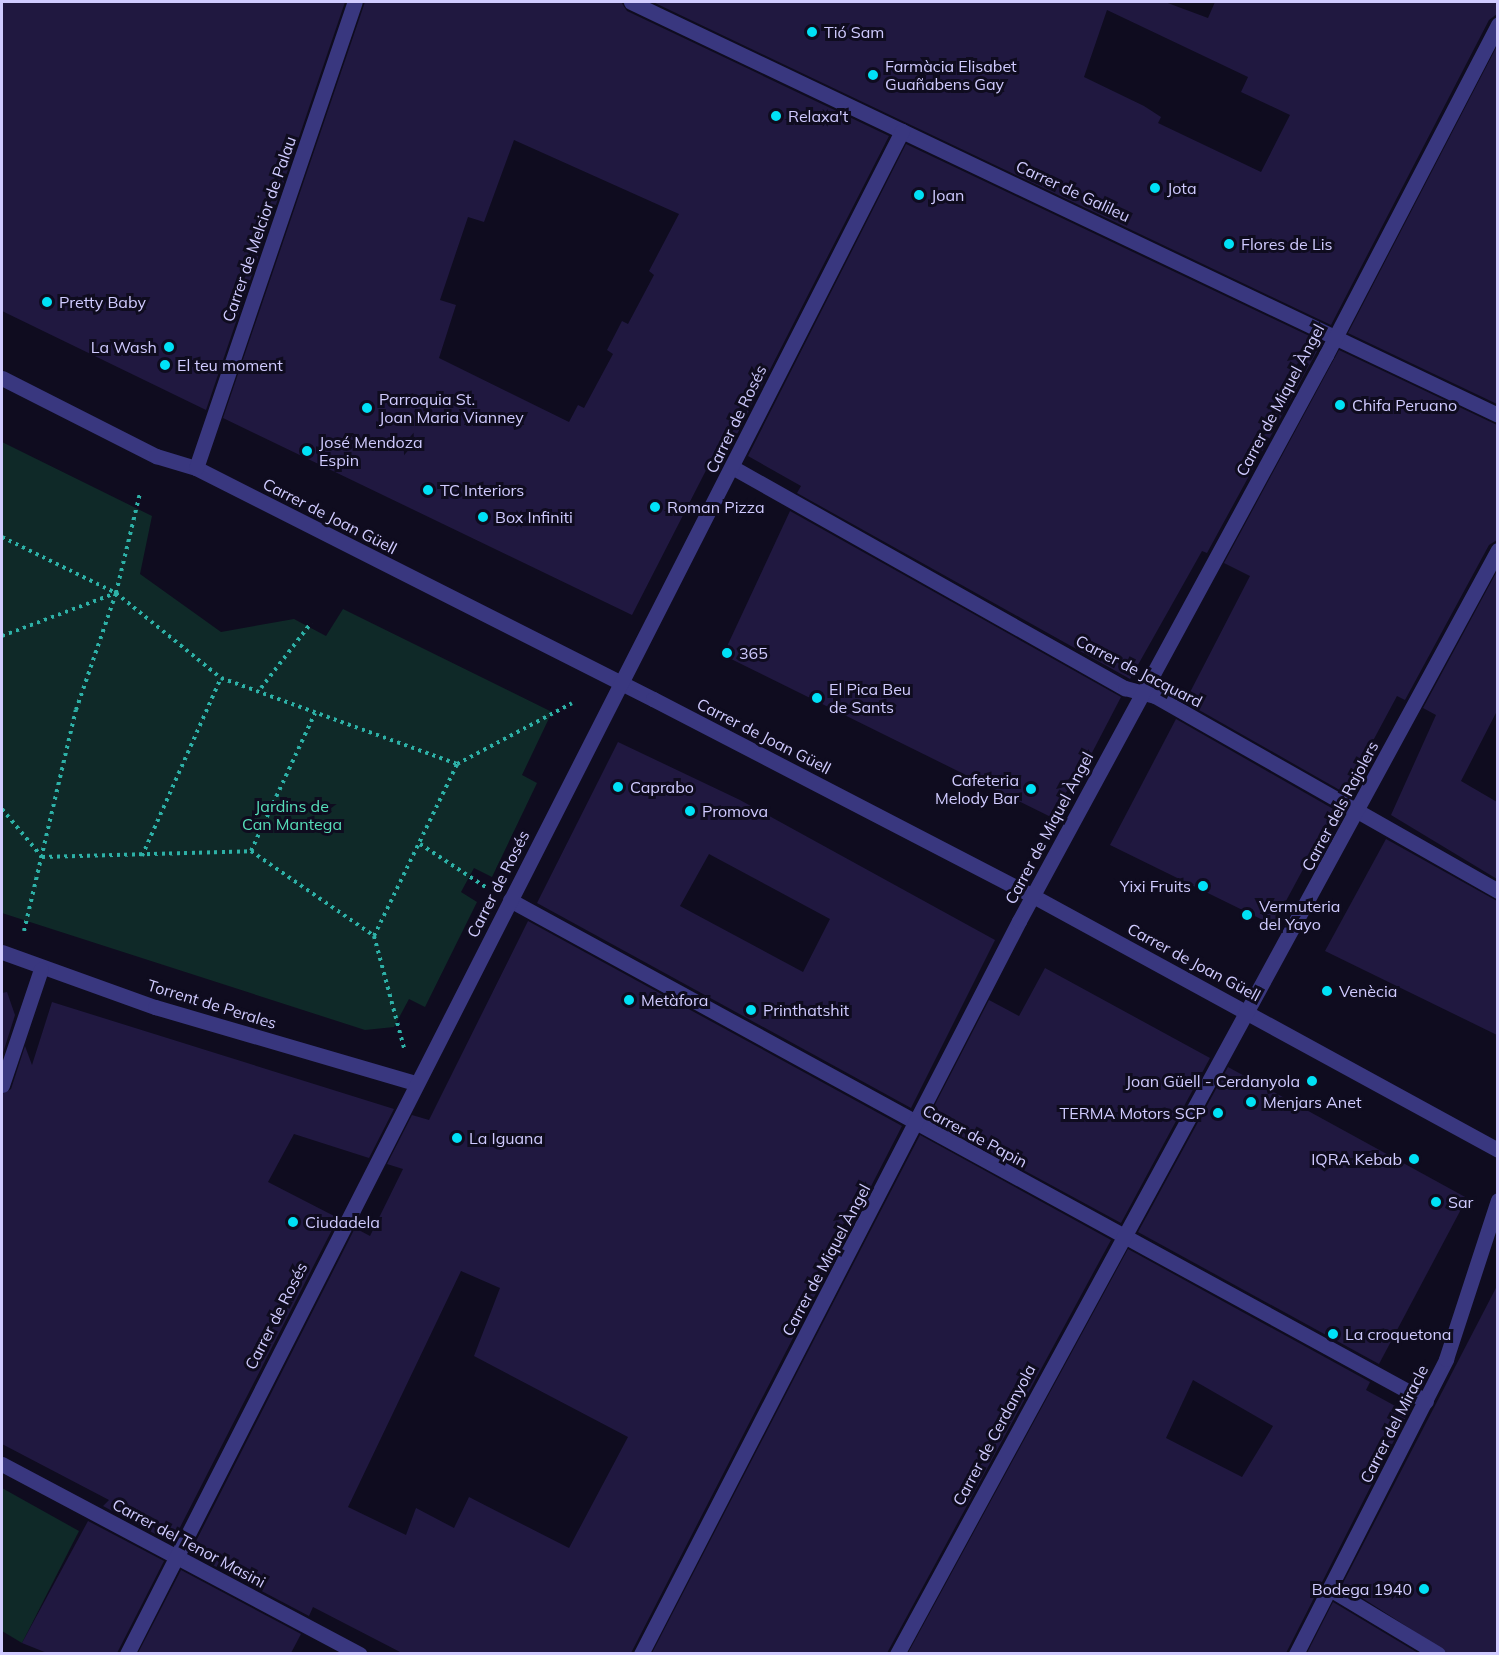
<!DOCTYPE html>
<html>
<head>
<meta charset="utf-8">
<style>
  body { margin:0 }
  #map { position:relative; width:1499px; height:1655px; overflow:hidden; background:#0f0c1f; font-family:Mulish,sans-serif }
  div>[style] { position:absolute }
  .green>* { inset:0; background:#0f2928 }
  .building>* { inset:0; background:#201840 }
  .path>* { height:4px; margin-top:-2px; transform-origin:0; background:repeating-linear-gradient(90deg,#2db1a7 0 3px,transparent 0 7.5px) }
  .street>* { height:15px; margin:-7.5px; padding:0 7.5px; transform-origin:7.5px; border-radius:7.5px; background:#39377f }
  .dots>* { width:16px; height:16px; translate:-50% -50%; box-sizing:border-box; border:3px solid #0f0c1f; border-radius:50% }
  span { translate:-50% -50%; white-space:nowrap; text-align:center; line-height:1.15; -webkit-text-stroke:6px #0f0c1f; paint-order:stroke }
  .poi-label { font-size:16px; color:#d0cbff }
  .left { translate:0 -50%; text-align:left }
  .right { translate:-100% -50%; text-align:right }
  .street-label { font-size:16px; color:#d0cbff }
  .park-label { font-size:16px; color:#57dfba }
  .frame { position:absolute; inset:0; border:3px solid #d0cbff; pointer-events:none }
</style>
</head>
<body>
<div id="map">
  <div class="green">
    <div style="clip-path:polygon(2px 442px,152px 516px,140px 574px,221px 632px,294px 619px,326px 636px,343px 609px,552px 712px,522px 775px,537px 783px,492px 877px,474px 868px,461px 892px,477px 902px,425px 1007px,409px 999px,394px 1027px,365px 1030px,2px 913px)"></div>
    <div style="clip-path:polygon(2px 1488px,79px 1531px,22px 1643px,2px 1631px)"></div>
  </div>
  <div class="building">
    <div style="clip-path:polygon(2px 2px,345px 2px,206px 410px,2px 311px)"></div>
    <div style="clip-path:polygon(evenodd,365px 2px,621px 2px,627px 11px,889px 136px,731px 446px,721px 441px,632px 615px,223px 418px,365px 2px,514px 140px,679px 214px,649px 271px,654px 275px,628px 324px,622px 321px,607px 350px,613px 354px,584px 408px,578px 405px,569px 422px,439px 358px,456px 305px,440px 300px,468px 217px,484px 222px,514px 140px)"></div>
    <div style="clip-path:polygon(evenodd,653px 2px,1165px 2px,1208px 18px,1215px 2px,1497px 2px,1497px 14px,1489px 20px,1331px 325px,653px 2px,1107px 10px,1248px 77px,1241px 92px,1290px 115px,1261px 172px,1158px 123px,1161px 117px,1144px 106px,1084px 77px,1107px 10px)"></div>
    <div style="clip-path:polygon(1497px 46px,1497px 404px,1348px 333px)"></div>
    <div style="clip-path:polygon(906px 144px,1322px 342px,1207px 553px,1202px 551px,1130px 679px,797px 493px,801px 486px,748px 456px)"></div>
    <div style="clip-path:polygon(1339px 350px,1497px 425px,1497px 540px,1489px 545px,1405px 700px,1397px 696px,1345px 793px,1185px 702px,1250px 576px,1224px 563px)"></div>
    <div style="clip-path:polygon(790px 511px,1121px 697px,1057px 820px,723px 655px)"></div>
    <div style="clip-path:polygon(1497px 571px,1497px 711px,1461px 781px,1497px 802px,1497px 879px,1391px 815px,1436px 715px,1423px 708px)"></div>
    <div style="clip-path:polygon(1176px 719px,1335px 810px,1273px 925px,1110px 845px)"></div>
    <div style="clip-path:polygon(evenodd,618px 742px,740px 800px,995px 940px,911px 1108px,537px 903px,618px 742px,709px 854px,830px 919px,803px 972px,680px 906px,709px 854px)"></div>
    <div style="clip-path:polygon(1386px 839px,1497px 901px,1497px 1035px,1325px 951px)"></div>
    <div style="clip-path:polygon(evenodd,528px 921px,902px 1126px,631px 1653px,402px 1653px,313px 1607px,309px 1616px,190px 1553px,355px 1228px,370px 1236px,403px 1169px,387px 1164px,412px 1115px,429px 1120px,528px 921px,461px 1271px,500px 1288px,474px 1356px,628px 1437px,569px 1548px,469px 1497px,454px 1528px,416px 1508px,406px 1535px,348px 1507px,461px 1271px)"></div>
    <div style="clip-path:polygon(1045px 968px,1210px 1058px,1121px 1223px,928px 1118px,989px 1000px,1019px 1016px)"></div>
    <div style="clip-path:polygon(7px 992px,15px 1015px,2px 1056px,2px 993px)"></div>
    <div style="clip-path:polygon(52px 1002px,394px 1109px,369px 1158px,294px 1134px,268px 1182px,338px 1218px,172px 1543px,103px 1506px,109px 1500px,2px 1444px,2px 1094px,11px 1089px,25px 1046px,32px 1065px)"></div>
    <div style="clip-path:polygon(1228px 1067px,1467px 1198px,1379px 1364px,1138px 1232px)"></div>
    <div style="clip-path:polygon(920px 1135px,1111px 1240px,887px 1653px,652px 1653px)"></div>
    <div style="clip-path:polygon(evenodd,1128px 1249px,1370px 1382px,1366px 1390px,1408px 1413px,1286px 1653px,908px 1653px,1128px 1249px,1193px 1380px,1273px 1426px,1242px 1477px,1166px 1438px,1193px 1380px)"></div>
    <div style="clip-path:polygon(1497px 1286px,1497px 1653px,1448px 1653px,1342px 1585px)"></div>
    <div style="clip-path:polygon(88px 1521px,164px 1561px,117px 1653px,47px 1653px,22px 1643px)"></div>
    <div style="clip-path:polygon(181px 1570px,301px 1634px,291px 1653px,138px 1653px)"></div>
    <div style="clip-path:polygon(1333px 1602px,1418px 1653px,1307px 1653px)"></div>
  </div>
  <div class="path">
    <div style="left:2px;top:537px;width:127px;rotate:26.2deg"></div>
    <div style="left:116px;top:593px;width:135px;rotate:39deg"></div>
    <div style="left:221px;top:678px;width:251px;rotate:20deg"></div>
    <div style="left:457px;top:764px;width:130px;rotate:-27.9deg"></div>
    <div style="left:2px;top:636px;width:122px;rotate:-20.7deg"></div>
    <div style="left:261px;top:688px;width:82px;rotate:-52.4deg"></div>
    <div style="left:2px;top:809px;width:62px;rotate:50.2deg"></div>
    <div style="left:42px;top:857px;width:209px;rotate:-1.6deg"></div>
    <div style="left:251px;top:851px;width:150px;rotate:34.6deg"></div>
    <div style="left:374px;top:936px;width:116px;rotate:75deg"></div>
    <div style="left:420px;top:844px;width:80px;rotate:33.3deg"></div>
    <div style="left:251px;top:851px;width:152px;rotate:-65.1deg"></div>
    <div style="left:142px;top:856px;width:195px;rotate:-66.1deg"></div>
    <div style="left:24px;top:931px;width:227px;rotate:-76.8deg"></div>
    <div style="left:76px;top:710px;width:124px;rotate:-71.1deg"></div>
    <div style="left:116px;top:593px;width:103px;rotate:-76.5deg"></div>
    <div style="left:374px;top:936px;width:191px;rotate:-64.2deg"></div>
  </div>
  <div class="street">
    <div style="left:631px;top:2px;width:960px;rotate:25.47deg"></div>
    <div style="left:2px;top:378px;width:173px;rotate:26.9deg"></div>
    <div style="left:156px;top:456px;width:42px;rotate:16.7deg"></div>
    <div style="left:196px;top:468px;width:512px;rotate:26.82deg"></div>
    <div style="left:653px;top:699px;width:428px;rotate:27.4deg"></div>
    <div style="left:1033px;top:896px;width:530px;rotate:28.64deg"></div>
    <div style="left:732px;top:467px;width:451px;rotate:29.4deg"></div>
    <div style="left:1125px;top:688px;width:31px;rotate:15deg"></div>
    <div style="left:1155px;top:696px;width:395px;rotate:29.6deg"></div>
    <div style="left:196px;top:468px;width:492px;rotate:-71.2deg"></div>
    <div style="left:510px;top:900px;width:1044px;rotate:28.68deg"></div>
    <div style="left:2px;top:952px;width:163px;rotate:19.8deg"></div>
    <div style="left:155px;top:1007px;width:271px;rotate:16.3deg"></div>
    <div style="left:2px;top:1085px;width:122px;rotate:-71.4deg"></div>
    <div style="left:2px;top:1464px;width:405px;rotate:28deg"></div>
    <div style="left:1330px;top:1589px;width:126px;rotate:31deg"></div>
    <div style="left:127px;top:1654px;width:1709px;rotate:-63.03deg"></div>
    <div style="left:641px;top:1654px;width:825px;rotate:-62.72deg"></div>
    <div style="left:1019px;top:921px;width:644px;rotate:-61.52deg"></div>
    <div style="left:1326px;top:355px;width:373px;rotate:-62.5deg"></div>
    <div style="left:897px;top:1654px;width:1257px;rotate:-61.44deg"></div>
    <div style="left:1296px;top:1654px;width:331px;rotate:-63deg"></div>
    <div style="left:1446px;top:1359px;width:167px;rotate:-71.9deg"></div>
  </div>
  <div class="dots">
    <div style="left:812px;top:32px;background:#00e1f6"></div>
    <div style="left:873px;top:75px;background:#00e1f6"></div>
    <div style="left:776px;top:116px;background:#00e1f6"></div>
    <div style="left:1155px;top:188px;background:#00e1f6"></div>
    <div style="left:919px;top:195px;background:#00e1f6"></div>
    <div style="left:1229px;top:244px;background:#00e1f6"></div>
    <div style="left:47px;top:302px;background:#00e1f6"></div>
    <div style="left:169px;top:347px;background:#00e1f6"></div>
    <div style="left:165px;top:365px;background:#00e1f6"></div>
    <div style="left:1340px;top:405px;background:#00e1f6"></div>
    <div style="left:367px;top:408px;background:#00e1f6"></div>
    <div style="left:307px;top:451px;background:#00e1f6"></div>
    <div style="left:428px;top:490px;background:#00e1f6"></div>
    <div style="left:655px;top:507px;background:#00e1f6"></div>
    <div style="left:483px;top:517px;background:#00e1f6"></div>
    <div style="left:727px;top:653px;background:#00e1f6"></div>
    <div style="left:817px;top:698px;background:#00e1f6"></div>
    <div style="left:618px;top:787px;background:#00e1f6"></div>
    <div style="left:1031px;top:789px;background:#00e1f6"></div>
    <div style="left:690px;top:811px;background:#00e1f6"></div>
    <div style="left:1203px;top:886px;background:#00e1f6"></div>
    <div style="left:1247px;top:915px;background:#00e1f6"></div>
    <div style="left:1327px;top:991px;background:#00e1f6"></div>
    <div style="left:629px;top:1000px;background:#00e1f6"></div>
    <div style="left:751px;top:1010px;background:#00e1f6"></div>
    <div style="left:1312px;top:1081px;background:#00e1f6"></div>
    <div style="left:1251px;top:1102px;background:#00e1f6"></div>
    <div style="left:1218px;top:1113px;background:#00e1f6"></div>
    <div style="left:457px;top:1138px;background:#00e1f6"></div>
    <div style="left:1414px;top:1159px;background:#00e1f6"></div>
    <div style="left:1436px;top:1202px;background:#00e1f6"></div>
    <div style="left:293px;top:1222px;background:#00e1f6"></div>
    <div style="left:1333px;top:1334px;background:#00e1f6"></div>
    <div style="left:1424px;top:1589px;background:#00e1f6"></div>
  </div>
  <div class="poi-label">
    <span class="left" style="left:824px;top:32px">Tió Sam</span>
    <span class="left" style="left:885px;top:75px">Farmàcia Elisabet<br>Guañabens Gay</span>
    <span class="left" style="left:788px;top:116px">Relaxa't</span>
    <span class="left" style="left:1167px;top:188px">Jota</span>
    <span class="left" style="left:931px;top:195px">Joan</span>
    <span class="left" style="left:1241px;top:244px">Flores de Lis</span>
    <span class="left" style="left:59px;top:302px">Pretty Baby</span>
    <span class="right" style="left:157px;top:347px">La Wash</span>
    <span class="left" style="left:177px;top:365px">El teu moment</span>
    <span class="left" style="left:379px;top:408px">Parroquia St.<br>Joan Maria Vianney</span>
    <span class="left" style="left:1352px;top:405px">Chifa Peruano</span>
    <span class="left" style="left:319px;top:451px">José Mendoza<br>Espin</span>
    <span class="left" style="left:440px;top:490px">TC Interiors</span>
    <span class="left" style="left:667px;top:507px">Roman Pizza</span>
    <span class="left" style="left:495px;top:517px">Box Infiniti</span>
    <span class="left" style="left:739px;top:653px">365</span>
    <span class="left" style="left:829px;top:698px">El Pica Beu<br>de Sants</span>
    <span class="right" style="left:1019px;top:789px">Cafeteria<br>Melody Bar</span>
    <span class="left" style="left:630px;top:787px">Caprabo</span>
    <span class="left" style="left:702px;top:811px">Promova</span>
    <span class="right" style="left:1191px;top:886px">Yixi Fruits</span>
    <span class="left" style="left:1259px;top:915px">Vermuteria<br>del Yayo</span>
    <span class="left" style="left:1339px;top:991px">Venècia</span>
    <span class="left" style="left:641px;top:1000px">Metàfora</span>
    <span class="left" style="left:763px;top:1010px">Printhatshit</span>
    <span class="right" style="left:1300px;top:1081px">Joan Güell - Cerdanyola</span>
    <span class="left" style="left:1263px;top:1102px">Menjars Anet</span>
    <span class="right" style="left:1206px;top:1113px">TERMA Motors SCP</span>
    <span class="left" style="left:469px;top:1138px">La Iguana</span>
    <span class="right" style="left:1402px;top:1159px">IQRA Kebab</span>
    <span class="left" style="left:1448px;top:1202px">Sar</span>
    <span class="left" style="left:305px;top:1222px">Ciudadela</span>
    <span class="left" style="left:1345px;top:1334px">La croquetona</span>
    <span class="right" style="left:1412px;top:1589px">Bodega 1940</span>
  </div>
  <div class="street-label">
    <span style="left:1073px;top:191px;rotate:25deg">Carrer de Galileu</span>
    <span style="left:259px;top:229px;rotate:-71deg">Carrer de Melcior de Palau</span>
    <span style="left:1280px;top:400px;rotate:-62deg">Carrer de Miquel Àngel</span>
    <span style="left:736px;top:419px;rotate:-64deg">Carrer de Rosés</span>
    <span style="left:330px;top:516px;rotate:27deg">Carrer de Joan Güell</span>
    <span style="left:1139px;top:671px;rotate:27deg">Carrer de Jacquard</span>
    <span style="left:764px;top:736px;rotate:27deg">Carrer de Joan Güell</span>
    <span style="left:1340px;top:806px;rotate:-62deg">Carrer dels Rajolers</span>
    <span style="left:1049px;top:828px;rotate:-62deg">Carrer de Miquel Àngel</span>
    <span style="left:498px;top:884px;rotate:-63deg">Carrer de Rosés</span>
    <span style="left:1194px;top:962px;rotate:28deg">Carrer de Joan Güell</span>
    <span style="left:212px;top:1004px;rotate:17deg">Torrent de Perales</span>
    <span style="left:975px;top:1136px;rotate:28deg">Carrer de Papin</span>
    <span style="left:826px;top:1260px;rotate:-62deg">Carrer de Miquel Àngel</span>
    <span style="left:276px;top:1316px;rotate:-63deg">Carrer de Rosés</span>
    <span style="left:1394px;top:1424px;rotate:-63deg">Carrer del Miracle</span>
    <span style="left:994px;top:1435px;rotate:-62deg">Carrer de Cerdanyola</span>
    <span style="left:189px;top:1543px;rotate:28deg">Carrer del Tenor Masini</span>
  </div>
  <div class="park-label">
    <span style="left:292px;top:815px">Jardins de<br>Can Mantega</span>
  </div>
  <div class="frame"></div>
</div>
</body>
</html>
